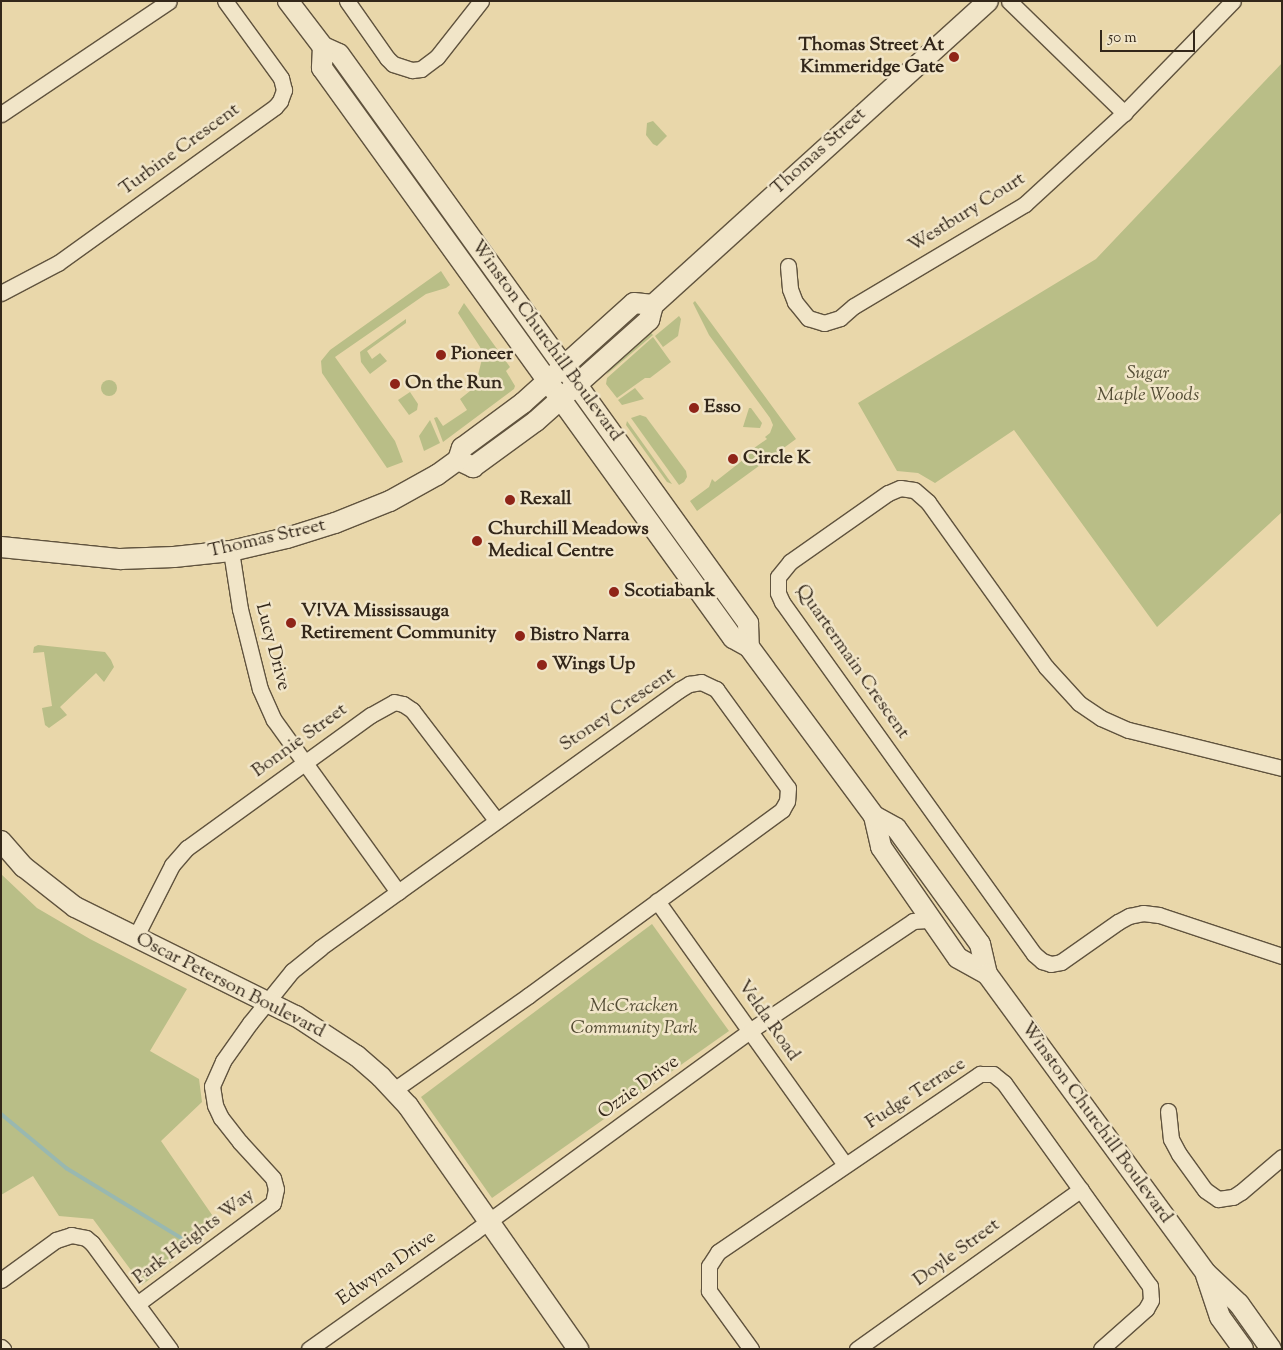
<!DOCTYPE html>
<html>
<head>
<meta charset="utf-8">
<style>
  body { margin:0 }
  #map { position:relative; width:1283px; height:1350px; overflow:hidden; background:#e9d7aa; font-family:"Sorts Mill Goudy",serif }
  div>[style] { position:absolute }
  .green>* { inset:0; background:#b9be87 }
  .round { border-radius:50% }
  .stream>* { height:4px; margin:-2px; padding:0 2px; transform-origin:2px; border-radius:2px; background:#99b8b0 }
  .roads { filter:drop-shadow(1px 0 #60533e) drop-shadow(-1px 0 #60533e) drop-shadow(0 1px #60533e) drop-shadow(0 -1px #60533e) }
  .street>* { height:15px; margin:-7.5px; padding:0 7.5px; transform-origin:7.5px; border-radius:7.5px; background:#f1e5c8 }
  .secondary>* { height:20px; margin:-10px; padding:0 10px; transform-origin:10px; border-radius:10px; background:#f1e5c8 }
  .dots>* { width:14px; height:14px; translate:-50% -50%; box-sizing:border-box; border:2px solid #f1e5c8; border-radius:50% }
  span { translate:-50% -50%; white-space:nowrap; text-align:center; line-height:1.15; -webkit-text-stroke:5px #f1e5c8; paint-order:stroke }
  .poi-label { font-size:19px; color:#33271a; font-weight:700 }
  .right { translate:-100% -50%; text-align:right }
  .left { translate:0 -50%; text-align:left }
  .street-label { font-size:19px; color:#33271a }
  .park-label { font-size:19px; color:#544d35; font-style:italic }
  .frame { position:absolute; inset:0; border:2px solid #33271a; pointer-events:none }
  .scale { position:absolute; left:1100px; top:30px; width:95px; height:22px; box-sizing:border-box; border:2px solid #33271a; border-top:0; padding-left:6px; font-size:15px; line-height:18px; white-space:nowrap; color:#33271a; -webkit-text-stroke:4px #f1e5c8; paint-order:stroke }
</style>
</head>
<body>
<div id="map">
  <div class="green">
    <div style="clip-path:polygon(1282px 63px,1282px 512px,1157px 627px,1014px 430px,935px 483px,918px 473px,897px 471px,858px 403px,1096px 259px)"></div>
    <div style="clip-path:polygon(653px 121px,667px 136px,657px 146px,653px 144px,646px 135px,647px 123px)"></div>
    <div style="clip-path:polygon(441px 271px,450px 285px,446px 288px,426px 294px,335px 357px,395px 441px,403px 462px,387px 468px,322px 373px,321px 361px,330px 350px)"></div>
    <div style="clip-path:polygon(695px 301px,796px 439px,697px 511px,690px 501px,709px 487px,712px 479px,715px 482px,748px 456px,747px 453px,767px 439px,765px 437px,770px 433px,773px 425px,770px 418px,709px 335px,693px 303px)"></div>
    <div style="clip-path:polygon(464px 303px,510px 367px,506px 371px,515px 386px,514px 389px,443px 442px,434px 418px,437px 417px,443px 426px,467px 410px,460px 399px,475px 387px,483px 355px,480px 347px,458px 313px)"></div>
    <div style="clip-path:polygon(679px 316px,681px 319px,678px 336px,663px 347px,655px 336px)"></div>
    <div style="clip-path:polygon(406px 319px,406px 323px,367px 351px,372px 359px,380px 353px,387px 361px,370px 374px,361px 362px,360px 352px)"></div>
    <div style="clip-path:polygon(650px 332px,653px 335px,606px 375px,612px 367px)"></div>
    <div style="clip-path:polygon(653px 337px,671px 362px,650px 378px,645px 378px,617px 398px,606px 384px,607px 378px)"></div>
    <div class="round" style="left:101px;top:380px;width:16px;height:16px"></div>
    <div style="clip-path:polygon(635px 388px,644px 399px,622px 405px,618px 400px)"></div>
    <div style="clip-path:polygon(410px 392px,418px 404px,417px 410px,409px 415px,398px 400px)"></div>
    <div style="clip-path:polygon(749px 408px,751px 408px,762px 423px,760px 428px,743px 427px)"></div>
    <div style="clip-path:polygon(640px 415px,646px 417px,686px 471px,687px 477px,684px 482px,679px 485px,631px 418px)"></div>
    <div style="clip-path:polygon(430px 420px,440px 443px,424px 451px,419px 436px)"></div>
    <div style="clip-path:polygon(627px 421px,672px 484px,667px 482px,626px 425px)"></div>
    <div style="clip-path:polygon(38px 645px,105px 652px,111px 660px,114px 667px,104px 682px,96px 673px,60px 707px,67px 715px,49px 728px,45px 725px,42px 708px,52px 706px,44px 652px,33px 653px,34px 647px)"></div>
    <div style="clip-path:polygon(1px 874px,37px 908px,90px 939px,187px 989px,150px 1051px,199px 1079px,202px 1102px,161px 1141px,219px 1225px,142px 1285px,93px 1219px,59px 1216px,33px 1176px,1px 1195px)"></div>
    <div style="clip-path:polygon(652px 924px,729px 1031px,492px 1198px,421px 1097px)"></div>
  </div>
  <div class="stream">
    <div style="left:1px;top:1114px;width:85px;rotate:39.7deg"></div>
    <div style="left:66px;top:1168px;width:135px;rotate:31.3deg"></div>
  </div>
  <div class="roads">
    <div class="street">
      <div style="left:347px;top:1px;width:70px;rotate:54.9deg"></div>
      <div style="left:387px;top:58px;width:8px;rotate:45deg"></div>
      <div style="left:393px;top:64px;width:20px;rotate:18deg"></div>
      <div style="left:412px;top:70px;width:9px;rotate:-6deg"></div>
      <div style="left:421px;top:69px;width:20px;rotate:-37deg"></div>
      <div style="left:437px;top:57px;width:71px;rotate:-51.8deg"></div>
      <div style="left:1009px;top:1px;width:161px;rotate:44.2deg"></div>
      <div style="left:1px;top:114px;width:202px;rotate:-33.9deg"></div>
      <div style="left:788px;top:266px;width:23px;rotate:85deg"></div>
      <div style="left:790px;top:289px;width:14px;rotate:69deg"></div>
      <div style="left:795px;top:302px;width:21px;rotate:51deg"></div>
      <div style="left:808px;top:318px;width:17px;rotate:17deg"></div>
      <div style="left:824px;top:323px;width:17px;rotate:-17deg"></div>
      <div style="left:840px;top:318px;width:18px;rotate:-41deg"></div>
      <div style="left:854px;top:306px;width:199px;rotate:-30.8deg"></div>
      <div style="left:1025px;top:204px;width:134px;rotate:-42.6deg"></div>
      <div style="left:1124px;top:113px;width:156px;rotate:-45.8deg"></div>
      <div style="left:1px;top:293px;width:64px;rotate:-27.8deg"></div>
      <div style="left:58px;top:263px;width:267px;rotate:-35.7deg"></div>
      <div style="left:275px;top:107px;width:8px;rotate:-50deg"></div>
      <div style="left:280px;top:101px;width:12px;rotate:-70deg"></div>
      <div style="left:284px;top:90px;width:12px;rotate:-104deg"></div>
      <div style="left:281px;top:78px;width:95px;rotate:-126deg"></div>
      <div style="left:231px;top:551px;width:59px;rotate:81.2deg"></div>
      <div style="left:240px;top:609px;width:82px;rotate:76deg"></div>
      <div style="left:260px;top:689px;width:34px;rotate:66deg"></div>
      <div style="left:274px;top:720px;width:212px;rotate:54.2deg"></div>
      <div style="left:1282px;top:768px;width:159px;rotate:-166.1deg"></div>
      <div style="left:1128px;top:730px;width:30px;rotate:-156deg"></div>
      <div style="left:1101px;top:718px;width:27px;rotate:-146deg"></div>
      <div style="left:1079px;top:703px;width:49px;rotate:-132.5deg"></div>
      <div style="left:1046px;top:667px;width:203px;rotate:-125.6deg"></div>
      <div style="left:928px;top:502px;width:18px;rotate:-139deg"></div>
      <div style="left:914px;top:490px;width:14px;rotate:-172deg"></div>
      <div style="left:900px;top:488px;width:13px;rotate:157deg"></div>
      <div style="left:888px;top:493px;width:120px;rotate:144.9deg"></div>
      <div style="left:790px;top:562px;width:19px;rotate:129deg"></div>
      <div style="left:778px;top:577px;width:16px;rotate:90deg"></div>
      <div style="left:778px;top:593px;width:10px;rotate:66deg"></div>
      <div style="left:782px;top:602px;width:433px;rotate:54.4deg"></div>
      <div style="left:1034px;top:954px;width:11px;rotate:41deg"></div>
      <div style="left:1042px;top:961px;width:9px;rotate:18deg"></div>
      <div style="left:1051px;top:964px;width:10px;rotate:-11deg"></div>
      <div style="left:1061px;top:962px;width:70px;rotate:-35.1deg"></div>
      <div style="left:1118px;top:922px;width:13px;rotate:-29deg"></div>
      <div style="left:1129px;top:916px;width:14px;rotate:-12deg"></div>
      <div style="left:1143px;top:913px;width:16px;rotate:7deg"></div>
      <div style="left:1159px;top:915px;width:130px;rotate:18.4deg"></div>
      <div style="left:657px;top:901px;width:324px;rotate:54.5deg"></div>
      <div style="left:135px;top:938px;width:82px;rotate:-63.1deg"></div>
      <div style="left:172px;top:865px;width:23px;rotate:-49deg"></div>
      <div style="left:187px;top:848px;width:227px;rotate:-35.9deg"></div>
      <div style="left:371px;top:715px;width:26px;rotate:-29deg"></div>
      <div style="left:394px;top:702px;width:9px;rotate:13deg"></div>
      <div style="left:403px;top:704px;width:11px;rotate:34deg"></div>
      <div style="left:412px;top:710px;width:138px;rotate:52.6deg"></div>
      <div style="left:1168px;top:1111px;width:28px;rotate:84deg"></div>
      <div style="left:1171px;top:1139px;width:17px;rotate:62deg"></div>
      <div style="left:1179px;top:1154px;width:44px;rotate:54.2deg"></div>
      <div style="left:1205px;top:1190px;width:16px;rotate:35deg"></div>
      <div style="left:1218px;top:1199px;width:15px;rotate:-8deg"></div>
      <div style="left:1233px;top:1197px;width:9px;rotate:-32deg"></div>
      <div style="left:1241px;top:1192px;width:54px;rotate:-40.5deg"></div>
      <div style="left:1px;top:1280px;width:68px;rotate:-36deg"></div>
      <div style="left:56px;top:1240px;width:16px;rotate:-18deg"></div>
      <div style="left:71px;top:1235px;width:15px;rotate:11deg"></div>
      <div style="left:86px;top:1238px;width:8px;rotate:40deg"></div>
      <div style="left:92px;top:1243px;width:132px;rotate:53.7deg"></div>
      <div style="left:137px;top:1304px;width:169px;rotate:-36.6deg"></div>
      <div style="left:273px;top:1203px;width:14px;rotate:-78deg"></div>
      <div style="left:276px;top:1189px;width:11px;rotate:-105deg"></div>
      <div style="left:273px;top:1178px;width:49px;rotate:-132.5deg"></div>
      <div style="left:240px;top:1142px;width:31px;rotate:-128deg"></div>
      <div style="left:221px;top:1118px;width:14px;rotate:-115deg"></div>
      <div style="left:215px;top:1105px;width:19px;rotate:-99deg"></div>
      <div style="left:212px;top:1086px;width:27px;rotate:-66deg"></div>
      <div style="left:223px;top:1061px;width:47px;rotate:-54.6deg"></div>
      <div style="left:250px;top:1023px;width:67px;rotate:-51.1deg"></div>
      <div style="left:292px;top:971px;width:36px;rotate:-39deg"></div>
      <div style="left:320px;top:948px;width:442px;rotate:-35.7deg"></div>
      <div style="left:679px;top:690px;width:12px;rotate:-31deg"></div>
      <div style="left:689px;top:684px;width:12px;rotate:-9deg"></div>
      <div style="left:701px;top:682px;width:17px;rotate:25deg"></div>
      <div style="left:716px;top:689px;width:122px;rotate:54deg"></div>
      <div style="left:788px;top:788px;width:13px;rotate:94deg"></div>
      <div style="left:787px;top:801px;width:10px;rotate:119deg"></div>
      <div style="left:782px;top:810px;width:315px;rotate:143.8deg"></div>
      <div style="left:528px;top:996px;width:164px;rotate:145deg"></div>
      <div style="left:1px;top:1347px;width:3px;rotate:45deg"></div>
      <div style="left:309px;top:1349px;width:202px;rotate:-35.3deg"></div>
      <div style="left:474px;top:1232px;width:343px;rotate:-36.1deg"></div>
      <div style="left:751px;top:1030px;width:195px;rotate:-33.9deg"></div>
      <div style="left:913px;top:921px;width:14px;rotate:-4deg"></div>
      <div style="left:927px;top:920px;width:8px;rotate:23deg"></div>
      <div style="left:751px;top:1349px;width:72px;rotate:-125.9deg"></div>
      <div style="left:709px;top:1291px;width:25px;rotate:-90deg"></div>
      <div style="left:709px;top:1266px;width:17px;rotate:-57deg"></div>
      <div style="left:718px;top:1252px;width:317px;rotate:-34.2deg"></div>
      <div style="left:980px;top:1074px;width:13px"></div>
      <div style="left:993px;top:1074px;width:14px;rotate:39deg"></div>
      <div style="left:1004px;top:1083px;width:250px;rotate:54.3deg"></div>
      <div style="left:1150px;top:1286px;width:14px;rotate:86deg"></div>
      <div style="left:1151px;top:1300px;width:10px;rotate:119deg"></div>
      <div style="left:1146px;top:1309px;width:60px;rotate:138.4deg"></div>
      <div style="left:857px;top:1349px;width:275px;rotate:-35.5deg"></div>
    </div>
    <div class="secondary">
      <div style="left:288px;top:1px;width:58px;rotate:52.7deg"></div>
      <div style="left:323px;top:47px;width:17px;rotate:24deg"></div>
      <div style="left:339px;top:54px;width:701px;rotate:54.29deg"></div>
      <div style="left:748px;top:623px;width:24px;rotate:88deg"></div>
      <div style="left:323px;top:47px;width:21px;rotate:93deg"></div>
      <div style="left:322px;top:68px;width:703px;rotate:54.21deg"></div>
      <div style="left:733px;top:638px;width:18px;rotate:29deg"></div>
      <div style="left:749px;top:647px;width:210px;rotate:53.5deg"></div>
      <div style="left:874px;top:816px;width:32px;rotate:77deg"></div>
      <div style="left:881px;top:847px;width:135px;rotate:55.3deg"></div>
      <div style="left:958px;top:958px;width:33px;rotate:29deg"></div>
      <div style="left:458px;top:460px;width:17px;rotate:25deg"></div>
      <div style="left:473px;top:467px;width:78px;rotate:-36.1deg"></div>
      <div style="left:536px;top:421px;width:152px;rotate:-41.8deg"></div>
      <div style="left:649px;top:320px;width:16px;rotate:-75deg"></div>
      <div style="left:653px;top:305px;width:452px;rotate:-42.2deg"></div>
      <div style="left:1px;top:547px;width:120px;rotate:5.8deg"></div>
      <div style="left:120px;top:559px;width:54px;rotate:-2.1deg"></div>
      <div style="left:174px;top:557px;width:57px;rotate:-6deg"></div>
      <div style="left:231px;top:551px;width:57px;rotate:-13.1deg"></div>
      <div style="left:287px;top:538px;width:50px;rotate:-17.4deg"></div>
      <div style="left:335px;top:523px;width:59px;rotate:-21.8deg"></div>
      <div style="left:390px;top:501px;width:54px;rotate:-29deg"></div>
      <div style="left:437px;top:475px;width:26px;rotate:-36deg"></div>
      <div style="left:458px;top:460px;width:13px;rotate:-72deg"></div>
      <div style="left:462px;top:448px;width:76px;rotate:-36.4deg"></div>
      <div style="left:523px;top:403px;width:149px;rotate:-42deg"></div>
      <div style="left:634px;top:303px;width:19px;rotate:6deg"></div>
      <div style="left:874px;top:816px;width:25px;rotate:29deg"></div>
      <div style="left:896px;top:828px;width:143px;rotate:54.1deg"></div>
      <div style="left:980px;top:944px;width:31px;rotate:77deg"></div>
      <div style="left:987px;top:974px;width:371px;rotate:53.8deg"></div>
      <div style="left:1206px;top:1273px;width:45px;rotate:43.2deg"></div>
      <div style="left:1239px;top:1304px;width:55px;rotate:54.6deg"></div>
      <div style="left:1px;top:841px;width:35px;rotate:49deg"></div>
      <div style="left:24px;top:867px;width:65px;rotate:38.1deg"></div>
      <div style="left:75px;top:907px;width:246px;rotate:26.3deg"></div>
      <div style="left:296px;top:1016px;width:73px;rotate:33.3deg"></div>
      <div style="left:357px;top:1056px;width:32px;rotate:41deg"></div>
      <div style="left:381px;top:1077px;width:40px;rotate:47deg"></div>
      <div style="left:408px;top:1106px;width:297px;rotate:55deg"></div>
      <div style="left:1206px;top:1275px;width:44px;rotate:71.6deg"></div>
      <div style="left:1220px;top:1317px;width:39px;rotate:54deg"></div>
    </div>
  </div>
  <div class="dots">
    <div style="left:954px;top:57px;background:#8f2418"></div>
    <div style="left:441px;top:355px;background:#8f2418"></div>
    <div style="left:395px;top:384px;background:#8f2418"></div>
    <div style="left:694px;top:408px;background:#8f2418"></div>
    <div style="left:733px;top:459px;background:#8f2418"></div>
    <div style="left:510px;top:500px;background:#8f2418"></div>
    <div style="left:477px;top:541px;background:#8f2418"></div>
    <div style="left:614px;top:592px;background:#8f2418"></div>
    <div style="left:291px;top:623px;background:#8f2418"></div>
    <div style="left:520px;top:636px;background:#8f2418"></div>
    <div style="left:542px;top:665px;background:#8f2418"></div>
  </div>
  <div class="poi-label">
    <span class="right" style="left:944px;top:57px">Thomas Street At<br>Kimmeridge Gate</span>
    <span class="left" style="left:451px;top:355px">Pioneer</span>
    <span class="left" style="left:405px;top:384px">On the Run</span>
    <span class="left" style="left:704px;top:408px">Esso</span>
    <span class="left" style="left:743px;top:459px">Circle K</span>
    <span class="left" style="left:520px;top:500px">Rexall</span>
    <span class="left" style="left:488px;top:541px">Churchill Meadows<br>Medical Centre</span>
    <span class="left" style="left:624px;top:592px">Scotiabank</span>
    <span class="left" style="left:301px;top:623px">V!VA Mississauga<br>Retirement Community</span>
    <span class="left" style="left:530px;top:636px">Bistro Narra</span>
    <span class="left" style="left:552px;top:665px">Wings Up</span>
  </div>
  <div class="street-label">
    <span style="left:180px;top:150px;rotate:-36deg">Turbine Crescent</span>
    <span style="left:819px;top:152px;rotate:-42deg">Thomas Street</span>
    <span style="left:967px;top:213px;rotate:-32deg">Westbury Court</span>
    <span style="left:546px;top:341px;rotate:54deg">Winston Churchill Boulevard</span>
    <span style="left:267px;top:539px;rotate:-13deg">Thomas Street</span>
    <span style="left:272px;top:647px;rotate:75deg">Lucy Drive</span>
    <span style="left:852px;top:662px;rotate:55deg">Quartermain Crescent</span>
    <span style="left:618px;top:710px;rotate:-34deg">Stoney Crescent</span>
    <span style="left:300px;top:741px;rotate:-36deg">Bonnie Street</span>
    <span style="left:230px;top:986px;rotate:27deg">Oscar Peterson Boulevard</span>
    <span style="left:768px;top:1021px;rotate:55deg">Velda Road</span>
    <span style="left:639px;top:1088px;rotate:-36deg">Ozzie Drive</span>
    <span style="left:916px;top:1094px;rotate:-33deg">Fudge Terrace</span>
    <span style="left:1096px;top:1123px;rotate:54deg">Winston Churchill Boulevard</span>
    <span style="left:194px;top:1237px;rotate:-37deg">Park Heights Way</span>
    <span style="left:957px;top:1253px;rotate:-36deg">Doyle Street</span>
    <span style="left:387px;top:1269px;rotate:-35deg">Edwyna Drive</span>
  </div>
  <div class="park-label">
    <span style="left:1148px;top:385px">Sugar<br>Maple Woods</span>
    <span style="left:634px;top:1018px">McCracken<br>Community Park</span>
  </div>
  <div class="frame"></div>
  <div class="scale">50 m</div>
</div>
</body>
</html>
